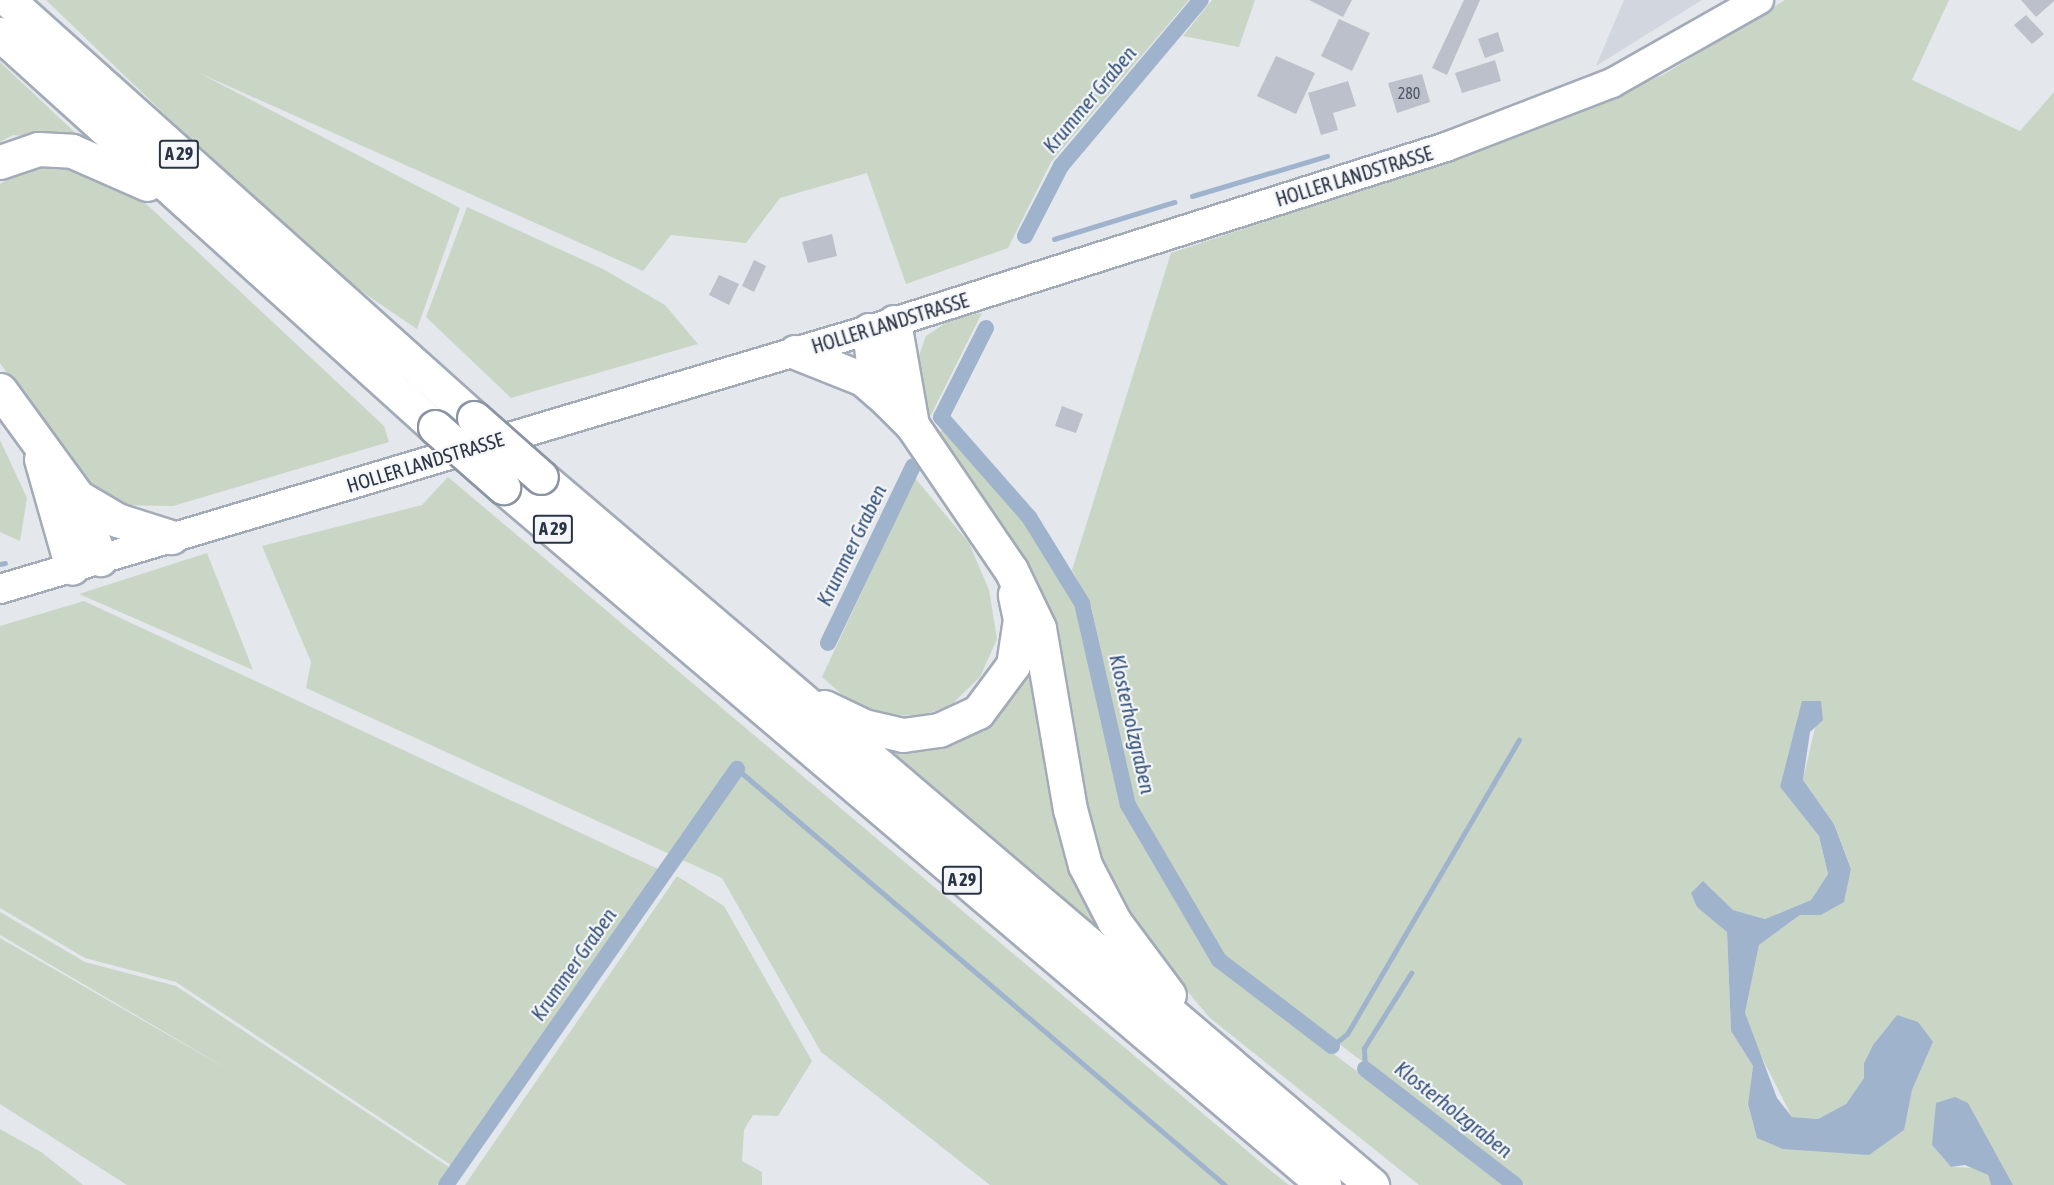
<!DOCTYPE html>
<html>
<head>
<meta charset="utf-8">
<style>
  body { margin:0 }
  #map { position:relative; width:2054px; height:1185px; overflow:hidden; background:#e4e7ec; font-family:"Asap Condensed",sans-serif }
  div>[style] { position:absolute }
  .built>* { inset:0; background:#d2d6de }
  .green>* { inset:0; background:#c9d6c5 }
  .water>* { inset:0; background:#9fb4cc }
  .stream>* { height:5px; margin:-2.5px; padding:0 2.5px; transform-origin:2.5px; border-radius:2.5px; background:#9fb4cc }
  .canal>* { height:16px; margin:-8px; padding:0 8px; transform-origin:8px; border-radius:8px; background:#9fb4cc }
  .building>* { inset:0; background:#bbc0ca }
  .roads { filter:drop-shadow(2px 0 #a3abb8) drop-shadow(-2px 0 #a3abb8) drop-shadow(0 2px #a3abb8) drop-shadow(0 -2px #a3abb8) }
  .major>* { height:28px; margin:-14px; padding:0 14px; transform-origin:14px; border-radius:14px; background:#fff }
  .highway>* { height:33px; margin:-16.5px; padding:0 16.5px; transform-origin:16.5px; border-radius:16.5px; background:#fff }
  .bridges { filter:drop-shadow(2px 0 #8b94a3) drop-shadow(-2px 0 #8b94a3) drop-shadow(0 2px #8b94a3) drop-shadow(0 -2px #8b94a3) }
  .highway-bridge>* { height:33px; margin:-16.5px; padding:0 16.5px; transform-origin:16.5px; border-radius:16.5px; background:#fff }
  span { translate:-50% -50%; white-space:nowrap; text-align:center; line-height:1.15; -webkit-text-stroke:4.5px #f4f6f9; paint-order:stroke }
  .number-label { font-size:16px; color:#4f5766 }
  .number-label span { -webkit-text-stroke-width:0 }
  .shield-label span { padding:2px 4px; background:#f4f6f9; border:2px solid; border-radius:4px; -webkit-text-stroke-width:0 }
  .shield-label { font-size:18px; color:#2b3445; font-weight:700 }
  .street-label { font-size:20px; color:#2b3445 }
  .water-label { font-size:21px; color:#34527a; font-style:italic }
</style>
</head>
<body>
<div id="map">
  <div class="built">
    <div style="clip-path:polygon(1624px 0,1702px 0,1596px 66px)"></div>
  </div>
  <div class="green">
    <div style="clip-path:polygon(46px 0,1189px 0,1051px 162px,1008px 248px,906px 284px,867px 173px,780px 198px,746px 243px,671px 235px,643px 271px,199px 73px,460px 208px,417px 329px,318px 262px)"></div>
    <div style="clip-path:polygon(1212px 0,1255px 0,1239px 47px,1183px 36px)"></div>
    <div style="clip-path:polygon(evenodd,1785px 0,1949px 0,1912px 80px,2020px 131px,2054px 92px,2054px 1185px,2013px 1185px,2004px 1178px,1968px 1103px,1937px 1128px,1932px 1145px,1951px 1167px,1976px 1168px,1988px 1175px,1991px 1185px,1525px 1185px,1226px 958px,1133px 801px,1091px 605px,1072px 570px,1171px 253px,1498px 144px,1663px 75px,1785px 0,1821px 701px,1803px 780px,1834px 824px,1851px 868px,1844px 901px,1821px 915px,1800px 915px,1759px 945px,1745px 1013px,1753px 1040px,1792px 1117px,1818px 1119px,1846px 1104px,1864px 1078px,1864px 1063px,1873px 1045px,1897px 1015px,1933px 1042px,1912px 1090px,1903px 1130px,1757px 1138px,1748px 1104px,1753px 1066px,1731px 1031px,1727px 932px,1717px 918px,1733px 910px,1765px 919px,1811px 900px,1828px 874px,1819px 836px,1780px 787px,1821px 701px)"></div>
    <div style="clip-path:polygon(0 62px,85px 142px,13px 135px,0 142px)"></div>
    <div style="clip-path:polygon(75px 165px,141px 199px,384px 426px,389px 442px,173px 506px,111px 505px,88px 492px,0 363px,0 184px,25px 170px)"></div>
    <div style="clip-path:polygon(467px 207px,603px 269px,665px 305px,698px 344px,511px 398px,426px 317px)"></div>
    <div style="clip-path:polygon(982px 313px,929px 419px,917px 361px,926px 336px,953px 318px)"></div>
    <div style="clip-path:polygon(945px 425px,1025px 520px,1077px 608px,1122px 810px,1212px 963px,1509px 1185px,1419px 1185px,1210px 1018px,1150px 947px,1108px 878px,1091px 830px,1059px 654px,937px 437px)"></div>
    <div style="clip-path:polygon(0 440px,27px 498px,20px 541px,0 532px)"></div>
    <div style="clip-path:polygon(448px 477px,1271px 1171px,1289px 1185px,990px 1185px,821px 1052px,722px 878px,306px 688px,311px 662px,262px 546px,422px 505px)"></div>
    <div style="clip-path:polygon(915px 478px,969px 543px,989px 590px,997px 639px,980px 677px,951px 705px,921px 716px,891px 715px,849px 701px,822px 677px)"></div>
    <div style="clip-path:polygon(207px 553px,253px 670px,79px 594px)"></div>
    <div style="clip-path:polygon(84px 601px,658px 869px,451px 1165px,176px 982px,85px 958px,0 908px,0 626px)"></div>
    <div style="clip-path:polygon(1027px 631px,1129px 962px,872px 741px,929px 742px)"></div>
    <div style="clip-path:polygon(677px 876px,724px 906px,812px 1061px,778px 1116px,753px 1115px,744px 1130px,742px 1161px,762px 1172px,762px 1185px,465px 1185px)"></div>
    <div style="clip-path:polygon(0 912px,85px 962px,176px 986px,449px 1167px,437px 1185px,127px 1185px,0 1104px,0 938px,236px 1074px,0 935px)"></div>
    <div style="clip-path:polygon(0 1129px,41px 1152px,83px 1185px,0 1185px)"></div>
  </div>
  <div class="water">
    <div style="clip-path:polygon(1802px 701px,1821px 701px,1823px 720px,1810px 732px,1803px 780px,1834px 824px,1851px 869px,1844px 902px,1821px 915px,1800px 915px,1759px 945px,1745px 1013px,1777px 1098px,1792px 1117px,1818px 1119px,1846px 1104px,1864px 1078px,1864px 1063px,1873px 1045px,1897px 1015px,1918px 1022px,1933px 1042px,1912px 1090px,1904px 1130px,1869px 1155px,1783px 1149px,1757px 1138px,1748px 1104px,1753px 1066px,1731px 1031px,1727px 932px,1697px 907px,1691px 893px,1703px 881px,1733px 910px,1765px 919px,1811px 900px,1828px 874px,1819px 836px,1780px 787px)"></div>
    <div style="clip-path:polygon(1955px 1097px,1968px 1103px,2013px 1185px,1991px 1185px,1988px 1175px,1965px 1165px,1951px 1167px,1932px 1145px,1936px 1103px)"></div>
  </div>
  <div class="stream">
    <div style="left:1192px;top:196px;width:141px;rotate:-16.5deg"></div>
    <div style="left:1054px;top:239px;width:126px;rotate:-17.1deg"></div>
    <div style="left:0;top:564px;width:5px;rotate:-11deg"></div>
    <div style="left:737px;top:769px;width:641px;rotate:40.45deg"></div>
    <div style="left:1332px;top:1046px;width:19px;rotate:-39deg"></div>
    <div style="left:1347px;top:1034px;width:341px;rotate:-59.7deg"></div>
    <div style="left:1365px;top:1069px;width:21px;rotate:-93deg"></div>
    <div style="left:1364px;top:1048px;width:89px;rotate:-57.9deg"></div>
  </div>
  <div class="canal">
    <div style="left:1025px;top:236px;width:79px;rotate:-62.8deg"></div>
    <div style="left:1061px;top:166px;width:217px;rotate:-49.9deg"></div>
    <div style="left:986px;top:328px;width:100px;rotate:116.8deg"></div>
    <div style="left:941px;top:417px;width:133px;rotate:48.7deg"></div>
    <div style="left:1029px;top:517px;width:101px;rotate:58.4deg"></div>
    <div style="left:1082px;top:603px;width:207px;rotate:77.2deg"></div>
    <div style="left:1128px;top:805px;width:180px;rotate:59.6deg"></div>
    <div style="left:1219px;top:960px;width:142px;rotate:37.3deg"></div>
    <div style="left:828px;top:643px;width:196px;rotate:-64.3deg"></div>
    <div style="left:1365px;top:1069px;width:190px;rotate:37.7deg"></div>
    <div style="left:446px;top:1185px;width:508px;rotate:-55.03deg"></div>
  </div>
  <div class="building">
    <div style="clip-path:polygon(1309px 0,1352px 0,1343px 17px)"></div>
    <div style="clip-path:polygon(1464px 0,1480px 0,1447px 75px,1432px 68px)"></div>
    <div style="clip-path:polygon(2021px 0,2054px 0,2054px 1px,2036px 17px)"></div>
    <div style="clip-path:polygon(2026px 15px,2044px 34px,2032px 44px,2014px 25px)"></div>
    <div style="clip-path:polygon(1339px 19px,1370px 33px,1352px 71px,1321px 56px)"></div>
    <div style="clip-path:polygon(1498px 32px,1504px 51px,1485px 58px,1478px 39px)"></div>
    <div style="clip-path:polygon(1276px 56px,1315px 73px,1296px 114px,1257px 96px)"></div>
    <div style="clip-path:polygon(1495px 60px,1501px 81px,1462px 93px,1455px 73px)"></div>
    <div style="clip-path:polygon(1422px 74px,1430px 102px,1397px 113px,1388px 83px)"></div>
    <div style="clip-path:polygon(1348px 81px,1356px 106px,1333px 113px,1338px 130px,1321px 135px,1308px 93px)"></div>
    <div style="clip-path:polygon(832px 234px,837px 256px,808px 263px,802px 242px)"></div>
    <div style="clip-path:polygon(754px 260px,766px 266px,754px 292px,742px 286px)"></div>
    <div style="clip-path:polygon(719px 275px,739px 284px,729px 305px,709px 295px)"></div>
    <div style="clip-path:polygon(1062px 406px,1083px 414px,1076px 433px,1055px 426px)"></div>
  </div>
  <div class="roads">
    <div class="major">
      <div style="left:0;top:589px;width:907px;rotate:-16.6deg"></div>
      <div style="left:869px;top:330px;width:605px;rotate:-17.6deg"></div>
      <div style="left:1446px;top:147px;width:178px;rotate:-21.1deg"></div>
      <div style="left:1612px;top:83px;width:169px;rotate:-29.5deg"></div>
    </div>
    <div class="highway">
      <div style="left:8px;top:0;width:626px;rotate:41.89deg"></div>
      <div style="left:0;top:34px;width:586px;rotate:42.1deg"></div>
      <div style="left:0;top:162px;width:40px;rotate:-18.9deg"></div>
      <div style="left:38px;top:149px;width:34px;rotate:3deg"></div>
      <div style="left:72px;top:151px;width:82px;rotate:23.7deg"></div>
      <div style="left:894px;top:322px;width:105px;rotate:80.1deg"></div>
      <div style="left:869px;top:330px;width:35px;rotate:83deg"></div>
      <div style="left:873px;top:365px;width:38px;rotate:68deg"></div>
      <div style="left:795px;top:352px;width:73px;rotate:21.7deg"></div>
      <div style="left:863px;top:379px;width:32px;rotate:41deg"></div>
      <div style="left:887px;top:400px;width:35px;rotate:45deg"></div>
      <div style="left:912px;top:425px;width:176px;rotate:55.7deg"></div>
      <div style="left:1011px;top:570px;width:64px;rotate:64.2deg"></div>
      <div style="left:1039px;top:628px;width:184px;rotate:80.3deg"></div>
      <div style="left:1070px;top:809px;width:58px;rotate:75deg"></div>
      <div style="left:1085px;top:865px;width:63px;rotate:62.6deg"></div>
      <div style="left:1114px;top:921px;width:92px;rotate:53.4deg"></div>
      <div style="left:0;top:390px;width:132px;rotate:53.9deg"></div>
      <div style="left:78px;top:497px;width:66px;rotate:70.5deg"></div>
      <div style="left:41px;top:459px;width:113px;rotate:74.1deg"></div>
      <div style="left:541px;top:477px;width:1092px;rotate:40.43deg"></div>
      <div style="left:503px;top:487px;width:1078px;rotate:40.37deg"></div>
      <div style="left:78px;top:497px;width:45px;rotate:30.5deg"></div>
      <div style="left:117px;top:520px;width:57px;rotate:17.5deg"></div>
      <div style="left:824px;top:707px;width:44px;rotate:25.4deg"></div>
      <div style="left:864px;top:726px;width:40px;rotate:13deg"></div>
      <div style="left:903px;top:735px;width:36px;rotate:-8deg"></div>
      <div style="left:939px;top:730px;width:43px;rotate:-24.8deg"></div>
      <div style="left:978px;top:712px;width:59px;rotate:-53.3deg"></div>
      <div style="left:1013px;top:665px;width:47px;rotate:-81.3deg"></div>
      <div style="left:1020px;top:619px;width:25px;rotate:-102deg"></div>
    </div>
  </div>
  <div class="bridges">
    <div class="highway-bridge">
      <div style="left:474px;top:418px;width:89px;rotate:41.4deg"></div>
      <div style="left:435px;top:427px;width:91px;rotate:41.4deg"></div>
    </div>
  </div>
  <div class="number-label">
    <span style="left:1409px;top:93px">280</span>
  </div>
  <div class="shield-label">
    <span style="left:179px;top:154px">A 29</span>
    <span style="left:553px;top:529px">A 29</span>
    <span style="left:962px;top:880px">A 29</span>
  </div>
  <div class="street-label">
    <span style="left:1354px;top:176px;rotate:-17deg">HOLLER LANDSTRASSE</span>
    <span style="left:890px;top:323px;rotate:-17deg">HOLLER LANDSTRASSE</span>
    <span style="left:425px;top:462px;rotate:-17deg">HOLLER LANDSTRASSE</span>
  </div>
  <div class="water-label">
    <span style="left:1089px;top:99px;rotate:-50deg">Krummer Graben</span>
    <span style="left:851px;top:545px;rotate:-64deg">Krummer Graben</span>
    <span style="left:1133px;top:724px;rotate:77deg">Klosterholzgraben</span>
    <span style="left:573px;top:964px;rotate:-55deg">Krummer Graben</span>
    <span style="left:1454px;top:1109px;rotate:38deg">Klosterholzgraben</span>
  </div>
</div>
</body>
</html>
